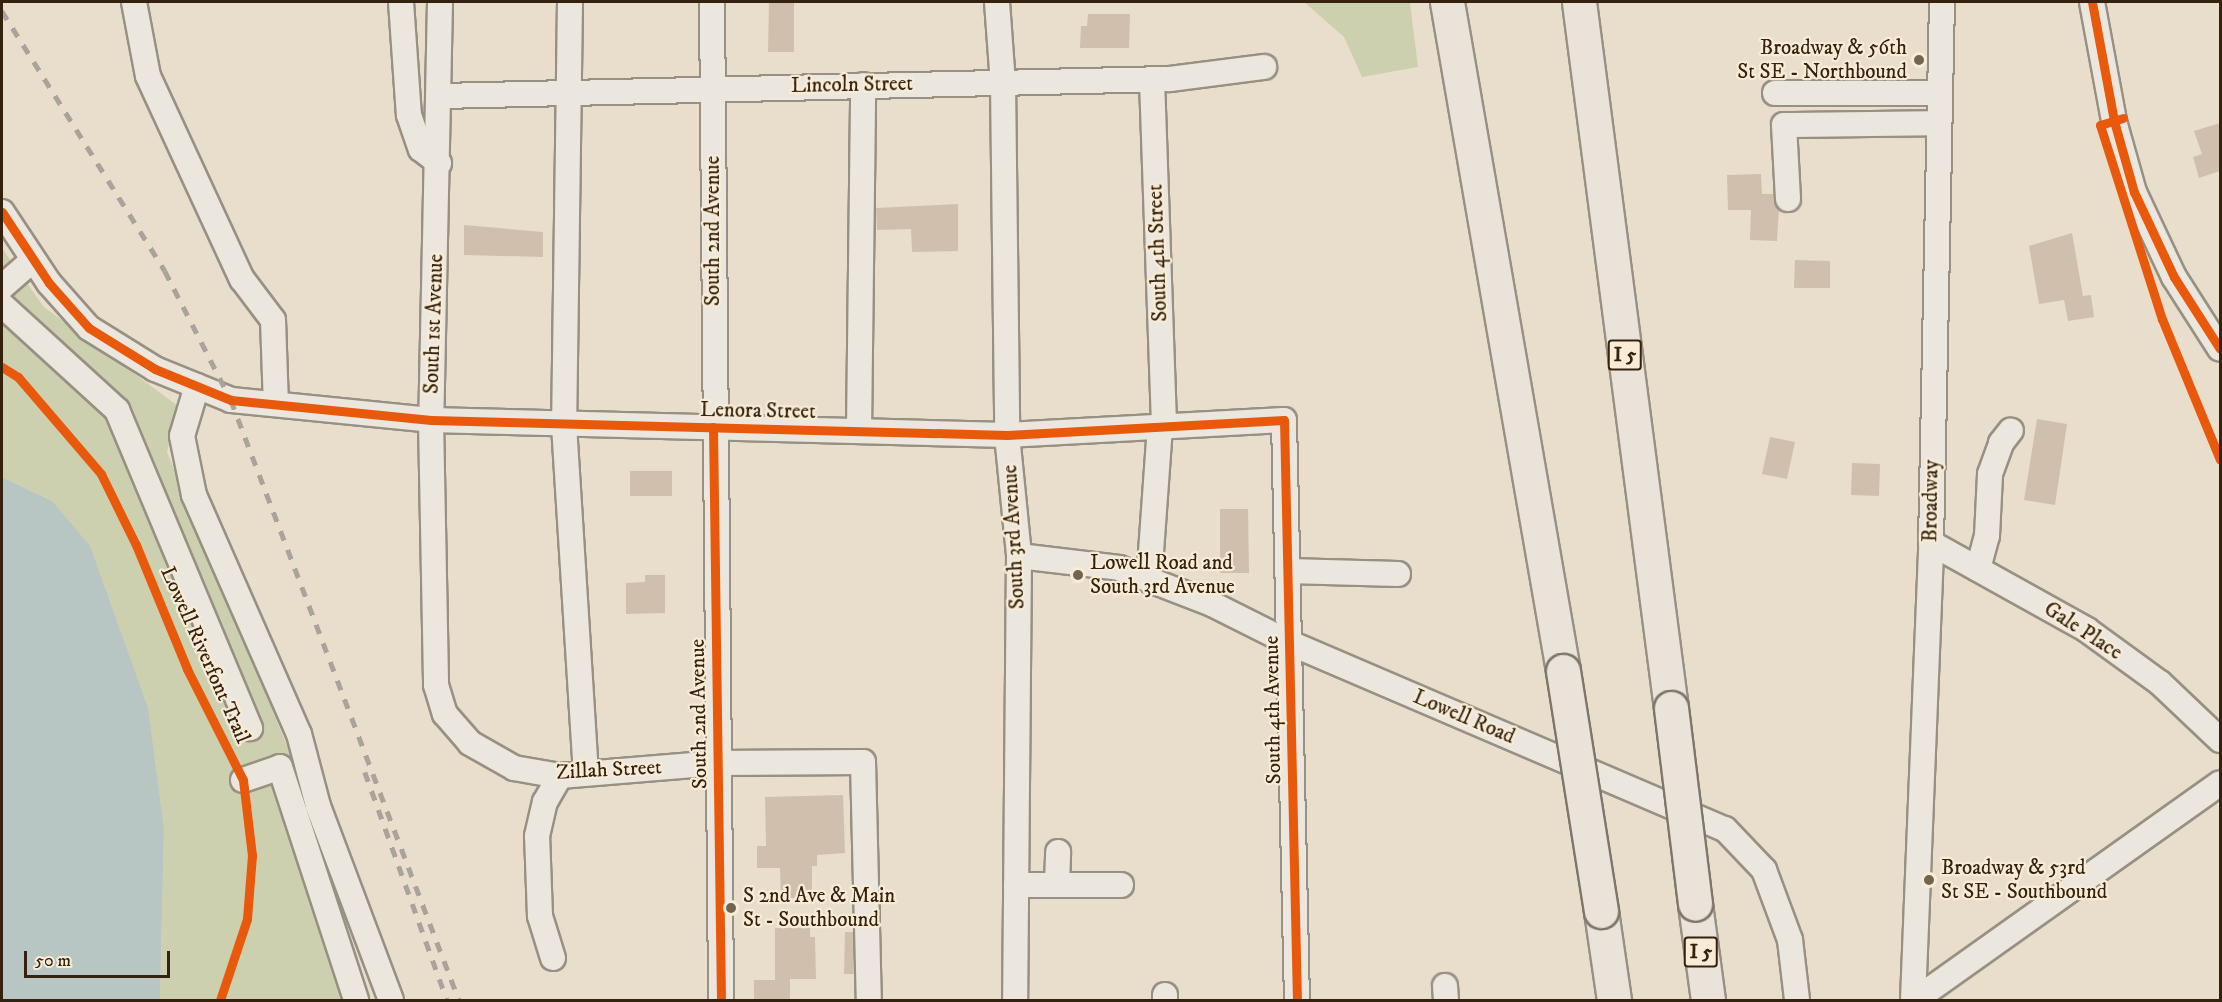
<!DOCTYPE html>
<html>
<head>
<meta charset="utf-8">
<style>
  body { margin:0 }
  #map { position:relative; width:2222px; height:1002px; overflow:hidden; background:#e9decc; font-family:"IM FELL DW Pica",serif }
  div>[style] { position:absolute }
  .green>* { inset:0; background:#cdd0af }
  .water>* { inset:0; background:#b7c6c2 }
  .building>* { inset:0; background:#d1bfae }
  .roads { filter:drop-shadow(2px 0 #989083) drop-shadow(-2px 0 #989083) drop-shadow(0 2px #989083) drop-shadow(0 -2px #989083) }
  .minor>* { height:24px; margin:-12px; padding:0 12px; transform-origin:12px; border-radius:12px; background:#ece7de }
  .highway>* { height:33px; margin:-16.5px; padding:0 16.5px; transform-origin:16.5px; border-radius:16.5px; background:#e9e3d9 }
  .rail>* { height:4.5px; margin-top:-2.25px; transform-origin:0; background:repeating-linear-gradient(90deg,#a9a39b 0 10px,transparent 0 20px) }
  .bridges { filter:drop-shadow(2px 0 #7f766a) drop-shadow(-2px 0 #7f766a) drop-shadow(0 2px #7f766a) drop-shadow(0 -2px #7f766a) }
  .highway-bridge>* { height:33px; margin:-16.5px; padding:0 16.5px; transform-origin:16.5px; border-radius:16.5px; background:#e9e3d9 }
  .cycleway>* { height:9px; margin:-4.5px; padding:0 4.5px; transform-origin:4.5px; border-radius:4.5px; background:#e8590c }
  .dots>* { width:16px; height:16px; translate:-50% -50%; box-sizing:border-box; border:3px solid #f8ecd6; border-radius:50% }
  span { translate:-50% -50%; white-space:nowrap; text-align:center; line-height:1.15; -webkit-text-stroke:4.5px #f8ecd6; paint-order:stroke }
  .shield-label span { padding:2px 4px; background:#f8ecd6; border:2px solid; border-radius:4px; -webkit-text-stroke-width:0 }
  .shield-label { font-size:20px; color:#34220e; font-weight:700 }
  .poi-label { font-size:21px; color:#34220e }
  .right { translate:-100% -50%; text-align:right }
  .left { translate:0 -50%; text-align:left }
  .street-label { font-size:21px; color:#34220e }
  .frame { position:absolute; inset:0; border:3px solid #34220e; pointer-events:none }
  .scale { position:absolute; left:24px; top:951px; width:146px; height:27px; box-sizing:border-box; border:3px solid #34220e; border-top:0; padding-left:8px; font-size:18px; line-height:21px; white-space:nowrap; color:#34220e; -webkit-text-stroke:4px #f8ecd6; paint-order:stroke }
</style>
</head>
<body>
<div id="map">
  <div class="green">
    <div style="clip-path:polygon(1304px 2px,1410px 2px,1418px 67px,1362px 77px,1344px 37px)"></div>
    <div style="clip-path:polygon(2px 248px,44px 307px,178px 406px,167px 452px,290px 753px,367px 1000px,160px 1000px,164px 830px,52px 501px,2px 477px)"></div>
  </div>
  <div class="water">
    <div style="clip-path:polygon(2px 477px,52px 501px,90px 546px,148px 708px,164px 830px,160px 1000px,2px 1000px)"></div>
  </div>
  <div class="building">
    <div style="clip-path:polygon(769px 2px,794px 2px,794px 52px,768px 52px)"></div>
    <div style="clip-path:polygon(1088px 14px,1130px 14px,1129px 48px,1080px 48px,1081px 26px,1087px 26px)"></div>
    <div style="clip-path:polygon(2220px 123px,2220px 171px,2199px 178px,2193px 157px,2202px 154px,2194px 131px)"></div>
    <div style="clip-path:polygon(1761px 174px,1762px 194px,1773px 194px,1779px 209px,1777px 241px,1750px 240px,1751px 210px,1728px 210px,1727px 175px)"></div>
    <div style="clip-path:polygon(958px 204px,958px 251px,912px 252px,911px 229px,877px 230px,876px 208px)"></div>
    <div style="clip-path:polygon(464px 225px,543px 232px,543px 257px,464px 255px)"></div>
    <div style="clip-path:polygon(2072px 233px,2083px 296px,2091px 295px,2094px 317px,2068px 321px,2064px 300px,2039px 304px,2029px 246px)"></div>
    <div style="clip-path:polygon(1795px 260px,1830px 261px,1830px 288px,1794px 288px)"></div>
    <div style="clip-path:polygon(2037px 419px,2067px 424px,2055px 505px,2024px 500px)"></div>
    <div style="clip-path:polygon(1770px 437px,1795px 442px,1787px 479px,1762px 474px)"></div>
    <div style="clip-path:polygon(1852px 463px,1880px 464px,1879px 496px,1851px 495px)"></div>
    <div style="clip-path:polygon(630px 471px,672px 471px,672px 496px,630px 496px)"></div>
    <div style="clip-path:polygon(1220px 509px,1248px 509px,1249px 573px,1220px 573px)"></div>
    <div style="clip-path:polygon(645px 575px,665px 575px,665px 613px,626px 614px,626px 583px,645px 582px)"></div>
    <div style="clip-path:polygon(843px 795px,845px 853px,817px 855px,817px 866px,812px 866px,812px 898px,781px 898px,780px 868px,757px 868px,757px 846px,766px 846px,765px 797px)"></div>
    <div style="clip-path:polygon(775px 928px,810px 928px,810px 937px,815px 937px,816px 979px,790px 979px,790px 1000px,754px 1000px,754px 980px,775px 980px)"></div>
    <div style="clip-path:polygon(845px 932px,853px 932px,854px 974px,844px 974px)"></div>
  </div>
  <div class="roads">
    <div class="minor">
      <div style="left:134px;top:2px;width:75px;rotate:79.3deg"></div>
      <div style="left:148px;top:76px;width:224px;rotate:65.2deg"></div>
      <div style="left:242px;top:279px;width:51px;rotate:52.9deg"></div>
      <div style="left:273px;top:320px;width:84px;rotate:88deg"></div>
      <div style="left:401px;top:2px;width:113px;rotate:86deg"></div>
      <div style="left:409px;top:115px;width:36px;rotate:71deg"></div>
      <div style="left:421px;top:149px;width:23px;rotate:38deg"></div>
      <div style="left:440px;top:2px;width:418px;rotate:91.2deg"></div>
      <div style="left:431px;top:420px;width:265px;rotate:88.9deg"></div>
      <div style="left:436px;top:685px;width:30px;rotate:73deg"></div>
      <div style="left:445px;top:714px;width:38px;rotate:49deg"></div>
      <div style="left:470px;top:743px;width:51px;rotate:29.6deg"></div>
      <div style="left:514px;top:768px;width:47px;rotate:9.9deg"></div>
      <div style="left:560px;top:776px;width:158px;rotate:-4.7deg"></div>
      <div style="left:717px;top:763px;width:146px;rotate:-0.4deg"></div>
      <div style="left:863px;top:762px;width:238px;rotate:88.6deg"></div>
      <div style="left:570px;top:2px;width:423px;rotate:90.8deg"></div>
      <div style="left:564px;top:425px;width:349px;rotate:86.4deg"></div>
      <div style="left:712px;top:2px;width:998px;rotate:89.48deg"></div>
      <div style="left:997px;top:2px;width:81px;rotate:85.8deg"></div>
      <div style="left:1003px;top:83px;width:352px;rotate:89.3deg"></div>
      <div style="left:1007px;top:435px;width:122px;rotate:84.3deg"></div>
      <div style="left:1019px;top:556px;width:444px;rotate:90.5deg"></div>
      <div style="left:2092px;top:2px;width:121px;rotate:79.5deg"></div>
      <div style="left:2114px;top:121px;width:74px;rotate:74.3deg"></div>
      <div style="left:2134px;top:192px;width:94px;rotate:64.8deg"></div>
      <div style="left:2174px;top:277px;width:85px;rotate:57.4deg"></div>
      <div style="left:1152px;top:80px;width:346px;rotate:88deg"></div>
      <div style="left:1775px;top:93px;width:165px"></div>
      <div style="left:441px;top:96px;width:729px;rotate:-1.34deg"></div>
      <div style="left:1170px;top:79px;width:95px;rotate:-7.3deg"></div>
      <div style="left:1788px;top:199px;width:74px;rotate:-93.1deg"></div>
      <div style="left:1784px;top:125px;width:155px;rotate:-0.7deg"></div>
      <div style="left:2px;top:212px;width:85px;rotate:56.5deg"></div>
      <div style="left:49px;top:283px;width:60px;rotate:48.4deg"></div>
      <div style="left:89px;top:328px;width:78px;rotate:31.8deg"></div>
      <div style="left:155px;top:369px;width:82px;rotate:22.2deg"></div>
      <div style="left:231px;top:400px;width:201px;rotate:5.7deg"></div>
      <div style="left:431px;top:420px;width:576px;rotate:1.49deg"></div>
      <div style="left:1007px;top:435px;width:277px;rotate:-3.1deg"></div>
      <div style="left:1284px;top:420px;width:580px;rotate:88.72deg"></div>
      <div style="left:2px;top:287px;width:41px;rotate:-41.1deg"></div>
      <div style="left:2px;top:305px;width:156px;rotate:42.4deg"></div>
      <div style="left:117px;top:410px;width:345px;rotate:67.3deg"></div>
      <div style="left:197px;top:386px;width:52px;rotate:106.7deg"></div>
      <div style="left:182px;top:436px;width:60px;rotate:78.5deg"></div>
      <div style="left:194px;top:495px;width:261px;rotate:66.3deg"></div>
      <div style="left:299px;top:734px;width:74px;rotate:75.2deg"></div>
      <div style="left:318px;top:806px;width:207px;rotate:69.4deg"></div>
      <div style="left:859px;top:431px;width:346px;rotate:-89.3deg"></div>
      <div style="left:1931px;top:543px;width:179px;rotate:29.1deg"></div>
      <div style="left:2087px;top:630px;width:90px;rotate:36deg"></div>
      <div style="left:2160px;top:683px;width:83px;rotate:43.5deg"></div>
      <div style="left:1019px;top:556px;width:101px;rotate:6.8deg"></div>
      <div style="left:1119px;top:568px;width:100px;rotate:21.2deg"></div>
      <div style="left:1212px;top:604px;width:87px;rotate:26.6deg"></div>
      <div style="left:1290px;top:643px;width:473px;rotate:23.2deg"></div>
      <div style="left:1725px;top:829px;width:57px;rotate:46.4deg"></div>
      <div style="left:1764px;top:870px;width:75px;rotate:69.6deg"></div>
      <div style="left:1790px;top:940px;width:60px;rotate:83.3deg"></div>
      <div style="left:1978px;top:569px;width:34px;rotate:-75deg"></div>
      <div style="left:1987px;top:536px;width:62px;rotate:-87.2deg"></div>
      <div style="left:1990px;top:474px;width:33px;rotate:-70deg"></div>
      <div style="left:2001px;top:443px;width:16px;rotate:-52deg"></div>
      <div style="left:1288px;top:571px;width:110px;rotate:1.6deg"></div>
      <div style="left:1149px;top:580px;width:153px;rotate:-85.9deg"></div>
      <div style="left:243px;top:780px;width:39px;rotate:-19deg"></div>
      <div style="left:280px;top:767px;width:245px;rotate:71.9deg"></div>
      <div style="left:1016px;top:885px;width:105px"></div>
      <div style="left:1057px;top:885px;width:33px;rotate:-88deg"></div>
      <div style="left:553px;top:958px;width:44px;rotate:-107.2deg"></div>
      <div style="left:540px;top:916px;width:80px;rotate:-92.1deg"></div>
      <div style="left:537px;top:836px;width:35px;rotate:-77deg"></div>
      <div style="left:545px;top:802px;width:30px;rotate:-60deg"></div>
      <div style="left:1445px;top:986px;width:14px;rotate:86deg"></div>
      <div style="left:1165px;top:1000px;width:5px;rotate:-90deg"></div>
      <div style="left:1913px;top:1000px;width:457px;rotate:-87.7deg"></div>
      <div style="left:1931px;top:543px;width:541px;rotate:-88.84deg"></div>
      <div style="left:1915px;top:1000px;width:374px;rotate:-35.4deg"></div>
    </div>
    <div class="highway">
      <div style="left:1447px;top:2px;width:679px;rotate:80.16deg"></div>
      <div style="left:1579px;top:2px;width:712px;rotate:82.58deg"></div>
      <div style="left:1695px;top:904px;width:97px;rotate:82.3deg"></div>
      <div style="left:1601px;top:911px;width:90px;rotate:81.7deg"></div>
    </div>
  </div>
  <div class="rail">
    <div style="left:2px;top:11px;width:307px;rotate:57.9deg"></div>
    <div style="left:165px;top:271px;width:145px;rotate:62.9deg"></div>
    <div style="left:231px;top:400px;width:642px;rotate:69.19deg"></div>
    <div style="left:365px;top:772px;width:242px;rotate:70.2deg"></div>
  </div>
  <div class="bridges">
    <div class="highway-bridge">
      <div style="left:1563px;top:671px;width:243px;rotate:81deg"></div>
      <div style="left:1671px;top:708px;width:197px;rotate:83deg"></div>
    </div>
  </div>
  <div class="cycleway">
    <div style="left:2092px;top:2px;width:121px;rotate:79.5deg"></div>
    <div style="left:2114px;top:121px;width:74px;rotate:74.3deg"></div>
    <div style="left:2134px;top:192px;width:94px;rotate:64.8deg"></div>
    <div style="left:2174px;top:277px;width:85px;rotate:57.4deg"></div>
    <div style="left:2123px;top:118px;width:24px;rotate:163deg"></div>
    <div style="left:2100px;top:125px;width:204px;rotate:72.3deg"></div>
    <div style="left:2162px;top:319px;width:152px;rotate:67.6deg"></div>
    <div style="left:2px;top:212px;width:85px;rotate:56.5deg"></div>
    <div style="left:49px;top:283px;width:60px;rotate:48.4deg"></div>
    <div style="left:89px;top:328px;width:78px;rotate:31.8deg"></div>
    <div style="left:155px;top:369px;width:82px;rotate:22.2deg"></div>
    <div style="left:231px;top:400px;width:201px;rotate:5.7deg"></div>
    <div style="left:431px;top:420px;width:576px;rotate:1.49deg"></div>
    <div style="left:1007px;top:435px;width:277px;rotate:-3.1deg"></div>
    <div style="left:1284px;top:420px;width:580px;rotate:88.72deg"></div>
    <div style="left:2px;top:367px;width:19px;rotate:32deg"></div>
    <div style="left:18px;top:377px;width:128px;rotate:49.4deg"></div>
    <div style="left:101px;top:474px;width:79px;rotate:63.8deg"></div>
    <div style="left:136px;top:545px;width:134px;rotate:67.6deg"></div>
    <div style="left:187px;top:669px;width:124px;rotate:63.2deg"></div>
    <div style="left:243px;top:780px;width:76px;rotate:83.2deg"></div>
    <div style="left:252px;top:855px;width:64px;rotate:94.5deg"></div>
    <div style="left:247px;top:919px;width:85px;rotate:108.4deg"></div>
    <div style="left:713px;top:427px;width:573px;rotate:89.2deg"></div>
  </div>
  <div class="dots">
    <div style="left:1919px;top:60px;background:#736450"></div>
    <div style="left:1078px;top:575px;background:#736450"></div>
    <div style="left:1929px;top:880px;background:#736450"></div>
    <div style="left:731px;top:908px;background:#736450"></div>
  </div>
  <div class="shield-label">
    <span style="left:1625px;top:355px">I 5</span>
    <span style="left:1701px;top:952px">I 5</span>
  </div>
  <div class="poi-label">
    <span class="right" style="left:1907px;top:60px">Broadway &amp; 56th<br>St SE - Northbound</span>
    <span class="left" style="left:1090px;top:575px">Lowell Road and<br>South 3rd Avenue</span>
    <span class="left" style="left:1941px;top:880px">Broadway &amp; 53rd<br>St SE - Southbound</span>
    <span class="left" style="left:743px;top:908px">S 2nd Ave &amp; Main<br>St - Southbound</span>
  </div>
  <div class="street-label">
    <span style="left:852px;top:85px;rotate:-1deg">Lincoln Street</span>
    <span style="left:713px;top:231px;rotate:-90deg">South 2nd Avenue</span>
    <span style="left:1158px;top:253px;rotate:-92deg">South 4th Street</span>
    <span style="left:434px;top:324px;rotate:-88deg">South 1st Avenue</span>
    <span style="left:758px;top:411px;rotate:1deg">Lenora Street</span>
    <span style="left:1931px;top:501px;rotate:-89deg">Broadway</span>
    <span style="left:1014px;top:537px;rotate:-93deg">South 3rd Avenue</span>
    <span style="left:2083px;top:631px;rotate:33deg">Gale Place</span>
    <span style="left:205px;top:655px;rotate:66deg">Lowell Riverfont Trail</span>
    <span style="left:1273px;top:710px;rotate:-91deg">South 4th Avenue</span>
    <span style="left:699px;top:714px;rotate:-91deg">South 2nd Avenue</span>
    <span style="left:1464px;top:717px;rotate:23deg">Lowell Road</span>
    <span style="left:609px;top:770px;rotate:-3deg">Zillah Street</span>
  </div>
  <div class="frame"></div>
  <div class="scale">50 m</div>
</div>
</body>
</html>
